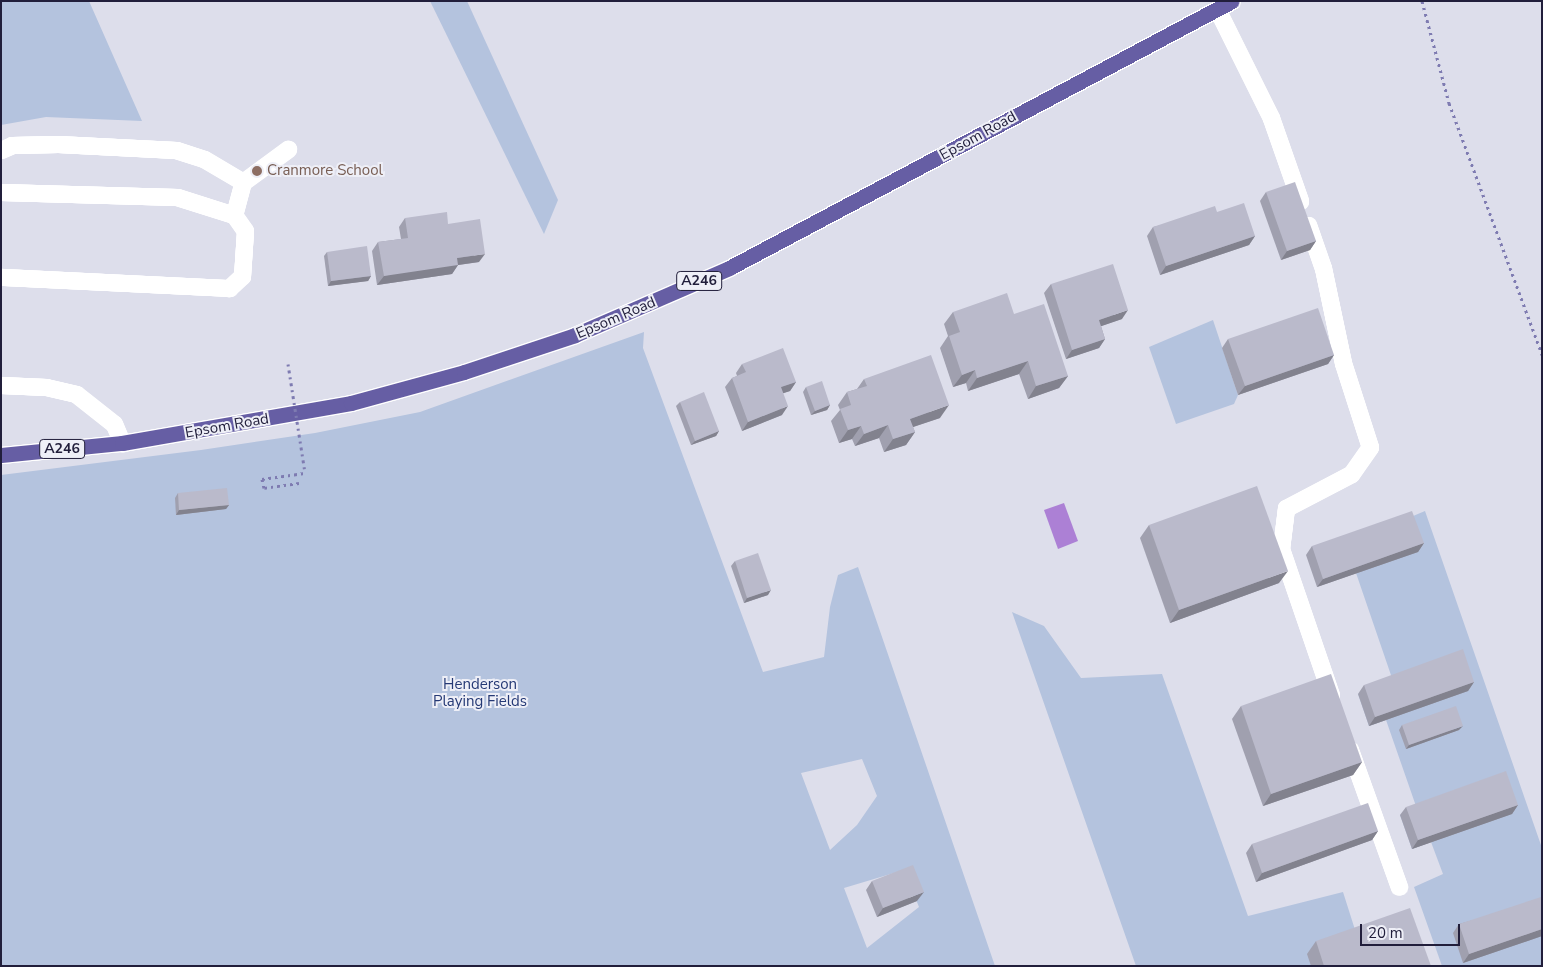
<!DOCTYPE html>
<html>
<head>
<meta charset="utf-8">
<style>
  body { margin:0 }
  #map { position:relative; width:1543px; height:967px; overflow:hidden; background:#dddeeb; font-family:"Nunito Sans",sans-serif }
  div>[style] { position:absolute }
  .green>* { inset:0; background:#b4c3de }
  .water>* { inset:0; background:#ac80d5 }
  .path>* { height:3px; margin-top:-1.5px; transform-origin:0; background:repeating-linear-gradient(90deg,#7e7bb1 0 2.5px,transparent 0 6.5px) }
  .roads { filter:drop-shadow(1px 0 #fff) drop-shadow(-1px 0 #fff) drop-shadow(0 1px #fff) drop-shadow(0 -1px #fff) }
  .minor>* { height:15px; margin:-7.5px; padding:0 7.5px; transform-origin:7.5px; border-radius:7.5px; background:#fff }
  .major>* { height:15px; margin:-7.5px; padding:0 7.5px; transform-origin:7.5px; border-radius:7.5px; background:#665ea4 }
  .path-bridge>* { height:3px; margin-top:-1.5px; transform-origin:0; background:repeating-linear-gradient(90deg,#7e7bb1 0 2.5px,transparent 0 6.5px) }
  .wall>* { inset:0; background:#a0a0af }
  .shaded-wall>* { inset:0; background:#82828e }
  .building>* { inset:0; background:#babacb }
  .dots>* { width:14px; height:14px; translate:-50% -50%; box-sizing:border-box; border:2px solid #eeeff7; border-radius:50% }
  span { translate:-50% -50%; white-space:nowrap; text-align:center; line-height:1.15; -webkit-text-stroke:4px #eeeff7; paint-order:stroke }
  .shield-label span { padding:1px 4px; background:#eeeff7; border:1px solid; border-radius:4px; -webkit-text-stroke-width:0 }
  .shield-label { font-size:14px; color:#211e3b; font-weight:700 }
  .street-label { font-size:15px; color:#211e3b }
  .education-label { font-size:15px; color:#785e54 }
  .left { translate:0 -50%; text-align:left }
  .park-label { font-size:15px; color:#253975 }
  .frame { position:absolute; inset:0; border:2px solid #211e3b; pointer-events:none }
  .scale { position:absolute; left:1360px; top:924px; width:100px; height:22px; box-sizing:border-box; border:2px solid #211e3b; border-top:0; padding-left:6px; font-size:15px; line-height:18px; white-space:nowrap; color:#211e3b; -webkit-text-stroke:4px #eeeff7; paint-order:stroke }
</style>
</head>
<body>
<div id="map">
  <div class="green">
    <div style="clip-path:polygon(1px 1px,89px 1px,142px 121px,46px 117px,1px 125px)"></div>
    <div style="clip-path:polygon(430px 1px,467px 1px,558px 200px,544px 234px)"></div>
    <div style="clip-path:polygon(1213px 320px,1238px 395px,1234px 404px,1176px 424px,1149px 347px)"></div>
    <div style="clip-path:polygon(evenodd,644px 332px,643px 348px,763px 672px,824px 657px,830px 607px,838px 575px,858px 567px,995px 966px,1px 966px,1px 475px,201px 450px,315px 433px,420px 412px,644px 332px,862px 759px,877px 796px,857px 825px,830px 850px,801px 773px,862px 759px,644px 332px,904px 870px,919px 907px,867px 948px,844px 888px,904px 870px)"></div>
    <div style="clip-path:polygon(1425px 511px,1542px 848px,1542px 966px,1442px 966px,1414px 887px,1443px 874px,1431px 842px,1412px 849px,1400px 815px,1417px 809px,1386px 720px,1369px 726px,1358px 694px,1393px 681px,1356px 573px,1406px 519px)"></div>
    <div style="clip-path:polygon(1012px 612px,1044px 626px,1081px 678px,1162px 674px,1248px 916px,1343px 892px,1357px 936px,1311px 966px,1136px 966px)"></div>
  </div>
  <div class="water">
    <div style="clip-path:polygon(1064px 503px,1078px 541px,1058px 549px,1044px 510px)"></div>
  </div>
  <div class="path">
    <div style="left:1422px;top:1px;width:106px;rotate:75.2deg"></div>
    <div style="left:1449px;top:103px;width:269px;rotate:69.7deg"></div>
    <div style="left:299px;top:483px;width:35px;rotate:172deg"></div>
    <div style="left:264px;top:488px;width:9px;rotate:-103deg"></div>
    <div style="left:262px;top:479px;width:43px;rotate:-7.9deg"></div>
  </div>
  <div class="roads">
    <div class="minor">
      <div style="left:1217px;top:9px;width:122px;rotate:63.6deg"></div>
      <div style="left:1271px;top:118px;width:88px;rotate:70.7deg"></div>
      <div style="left:1px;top:150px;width:12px;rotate:-24deg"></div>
      <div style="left:12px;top:145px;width:46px;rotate:-1.2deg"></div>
      <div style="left:58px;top:144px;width:118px;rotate:2.9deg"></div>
      <div style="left:176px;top:150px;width:29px;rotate:18deg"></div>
      <div style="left:204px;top:159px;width:45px;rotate:30.5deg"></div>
      <div style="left:1px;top:192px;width:176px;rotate:1.6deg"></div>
      <div style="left:177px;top:197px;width:60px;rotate:17.5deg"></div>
      <div style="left:234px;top:215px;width:19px;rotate:55deg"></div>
      <div style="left:245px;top:231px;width:45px;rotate:93.8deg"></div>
      <div style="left:242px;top:276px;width:18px;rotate:137deg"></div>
      <div style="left:229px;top:288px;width:228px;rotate:-177.2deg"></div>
      <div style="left:234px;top:215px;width:34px;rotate:-75deg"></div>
      <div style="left:243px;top:182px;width:56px;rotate:-36.3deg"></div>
      <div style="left:1308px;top:225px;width:46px;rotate:70.8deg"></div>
      <div style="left:1323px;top:268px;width:97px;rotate:78.1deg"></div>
      <div style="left:1343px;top:363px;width:88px;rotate:72.2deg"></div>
      <div style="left:1370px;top:447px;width:33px;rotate:125deg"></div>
      <div style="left:1351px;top:474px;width:73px;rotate:152.4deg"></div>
      <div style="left:1286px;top:508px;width:41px;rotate:97deg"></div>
      <div style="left:1281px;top:549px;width:154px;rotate:71.1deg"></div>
      <div style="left:1px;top:385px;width:45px;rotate:2.5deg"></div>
      <div style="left:46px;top:387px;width:31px;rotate:13deg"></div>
      <div style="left:76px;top:394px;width:48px;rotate:38.3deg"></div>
      <div style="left:114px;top:424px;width:21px;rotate:67deg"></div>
      <div style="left:1350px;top:750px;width:145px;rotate:70.3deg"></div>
    </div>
    <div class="major">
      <div style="left:1px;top:455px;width:122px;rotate:-5.7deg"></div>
      <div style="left:122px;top:443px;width:232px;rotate:-9.9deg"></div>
      <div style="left:351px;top:403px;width:117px;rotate:-15.3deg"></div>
      <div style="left:464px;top:372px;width:117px;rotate:-18.4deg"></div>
      <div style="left:575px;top:335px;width:168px;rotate:-23.5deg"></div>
      <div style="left:729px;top:268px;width:569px;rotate:-27.96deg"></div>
    </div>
  </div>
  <div class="path-bridge">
    <div style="left:288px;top:364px;width:110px;rotate:81.1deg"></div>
  </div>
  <div class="wall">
    <div style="clip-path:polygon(1266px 192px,1316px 241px,1310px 250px,1281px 260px,1260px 201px)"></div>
    <div style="clip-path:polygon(1217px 212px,1255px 236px,1249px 245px,1160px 275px,1147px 236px,1153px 227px)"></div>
    <div style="clip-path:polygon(405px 218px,448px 224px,479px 262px,458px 265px,452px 274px,377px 285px,372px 251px,378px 242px,401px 239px,399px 227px)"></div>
    <div style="clip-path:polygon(327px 252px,371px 276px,368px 281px,328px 286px,324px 256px)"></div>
    <div style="clip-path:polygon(1051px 284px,1122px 319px,1101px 326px,1105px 339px,1099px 348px,1066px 359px,1044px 293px)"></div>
    <div style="clip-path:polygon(953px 312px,1014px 314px,1068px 376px,1059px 388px,1028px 399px,1019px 374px,968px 391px,966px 383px,953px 387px,940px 348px,948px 336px,944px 324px)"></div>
    <div style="clip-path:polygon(1228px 339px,1334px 355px,1328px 364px,1238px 395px,1222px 348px)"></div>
    <div style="clip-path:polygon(742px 364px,796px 382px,790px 391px,783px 393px,782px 415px,742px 431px,725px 387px,732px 378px,737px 376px,736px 373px)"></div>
    <div style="clip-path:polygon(864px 379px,940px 418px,913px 427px,915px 432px,906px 445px,884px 452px,879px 438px,855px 446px,852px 439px,839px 443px,831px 421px,840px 410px,838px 405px,847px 392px,857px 389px)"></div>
    <div style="clip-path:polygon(806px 387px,830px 405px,827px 410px,811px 415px,803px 392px)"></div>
    <div style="clip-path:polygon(680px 402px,719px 431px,716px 436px,691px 445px,676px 406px)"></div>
    <div style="clip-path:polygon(178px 493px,229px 505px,226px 509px,176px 515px,175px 498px)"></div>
    <div style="clip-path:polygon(1149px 525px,1279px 583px,1170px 623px,1140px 538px)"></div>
    <div style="clip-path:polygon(1424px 543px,1418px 552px,1317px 587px,1306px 555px,1312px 546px)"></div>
    <div style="clip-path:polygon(735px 561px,768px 595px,744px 603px,731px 566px)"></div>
    <div style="clip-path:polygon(1474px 682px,1468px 691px,1369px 726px,1358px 694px,1364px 685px)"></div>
    <div style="clip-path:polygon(1241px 706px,1362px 762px,1353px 775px,1263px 806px,1232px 719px)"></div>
    <div style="clip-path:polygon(1402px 725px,1459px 730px,1406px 749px,1399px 730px)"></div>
    <div style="clip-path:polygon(1518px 805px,1512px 814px,1412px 849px,1400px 815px,1406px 807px)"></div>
    <div style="clip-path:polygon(1378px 831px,1372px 840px,1256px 882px,1246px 853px,1252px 844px)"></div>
    <div style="clip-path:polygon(872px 881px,917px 901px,877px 917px,866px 890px)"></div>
    <div style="clip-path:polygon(1542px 901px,1542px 936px,1463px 963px,1453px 933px,1459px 924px)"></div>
    <div style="clip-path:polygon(1316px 941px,1431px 966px,1311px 966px,1307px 954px)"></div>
  </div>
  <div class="shaded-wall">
    <div style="clip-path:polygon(1255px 236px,1249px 245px,1160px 275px,1166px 266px)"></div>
    <div style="clip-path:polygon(1316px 241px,1310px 250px,1281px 260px,1287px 251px)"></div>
    <div style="clip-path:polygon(485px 254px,479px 262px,458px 265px,452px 274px,377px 285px,384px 276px,457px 258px)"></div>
    <div style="clip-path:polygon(371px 276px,368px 281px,328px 286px,331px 281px)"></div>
    <div style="clip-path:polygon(1128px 310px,1122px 319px,1093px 329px,1099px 320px)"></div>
    <div style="clip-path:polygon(1105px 339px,1099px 348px,1066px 359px,1072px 350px)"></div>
    <div style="clip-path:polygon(1334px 355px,1328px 364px,1238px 395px,1245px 386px)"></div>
    <div style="clip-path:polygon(1028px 361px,1019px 374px,968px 391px,977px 378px)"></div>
    <div style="clip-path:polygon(975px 370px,966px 383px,953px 387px,962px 375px)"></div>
    <div style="clip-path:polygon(1068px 376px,1059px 388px,1028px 399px,1036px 386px)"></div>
    <div style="clip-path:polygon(796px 382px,790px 391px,775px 396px,781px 387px)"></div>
    <div style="clip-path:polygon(830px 405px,827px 410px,811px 415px,815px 411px)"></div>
    <div style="clip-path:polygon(949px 405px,940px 418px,901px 431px,910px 419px)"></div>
    <div style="clip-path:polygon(788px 406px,782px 415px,742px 431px,748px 422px)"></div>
    <div style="clip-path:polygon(888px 425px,879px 438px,855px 446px,864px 434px)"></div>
    <div style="clip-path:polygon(861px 426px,852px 439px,839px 443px,848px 430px)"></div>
    <div style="clip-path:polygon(719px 431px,716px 436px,691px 445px,695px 441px)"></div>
    <div style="clip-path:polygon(915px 432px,906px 445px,884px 452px,893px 439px)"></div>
    <div style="clip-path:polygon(229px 505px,226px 509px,176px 515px,179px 510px)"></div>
    <div style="clip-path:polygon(1424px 543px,1418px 552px,1317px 587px,1323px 579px)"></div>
    <div style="clip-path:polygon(1288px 571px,1279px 583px,1170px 623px,1179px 610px)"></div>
    <div style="clip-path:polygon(771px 590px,768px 595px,744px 603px,747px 598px)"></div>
    <div style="clip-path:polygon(1474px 682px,1468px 691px,1369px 726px,1375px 717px)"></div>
    <div style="clip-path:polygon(1463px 726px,1459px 730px,1406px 749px,1409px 745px)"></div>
    <div style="clip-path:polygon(1362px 762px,1353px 775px,1263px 806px,1271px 794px)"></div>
    <div style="clip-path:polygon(1518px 805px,1512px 814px,1412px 849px,1418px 840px)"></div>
    <div style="clip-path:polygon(1378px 831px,1372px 840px,1256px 882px,1262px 873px)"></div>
    <div style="clip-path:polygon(924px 892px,917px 901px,877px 917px,883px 908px)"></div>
    <div style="clip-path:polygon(1542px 929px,1542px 936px,1463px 963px,1469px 954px)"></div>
  </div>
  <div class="building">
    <div style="clip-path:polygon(1295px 182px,1316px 241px,1287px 251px,1266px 192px)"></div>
    <div style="clip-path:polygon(1244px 203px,1255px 236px,1166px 266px,1153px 227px,1215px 206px,1217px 212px)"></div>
    <div style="clip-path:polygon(447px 212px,448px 224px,480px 219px,485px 254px,457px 258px,458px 265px,384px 276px,378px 242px,408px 238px,405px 218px)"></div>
    <div style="clip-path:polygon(367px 246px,371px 276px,331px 281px,327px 252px)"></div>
    <div style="clip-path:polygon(1113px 264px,1128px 310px,1099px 320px,1105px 339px,1072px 350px,1051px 284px)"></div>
    <div style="clip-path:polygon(1007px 293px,1014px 314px,1044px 304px,1068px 376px,1036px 386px,1028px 361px,977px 378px,975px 370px,962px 375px,949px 336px,960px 332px,953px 312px)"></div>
    <div style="clip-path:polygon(1318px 308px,1334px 355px,1245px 386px,1228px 339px)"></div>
    <div style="clip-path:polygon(783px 348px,796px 382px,781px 387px,788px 406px,748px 422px,732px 378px,746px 372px,742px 364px)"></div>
    <div style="clip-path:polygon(931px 355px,949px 405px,910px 419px,915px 432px,893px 439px,888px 425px,864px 434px,861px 426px,848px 430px,840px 409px,851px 405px,847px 392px,867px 386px,864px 379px)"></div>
    <div style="clip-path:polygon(822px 381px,830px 405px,815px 411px,806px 387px)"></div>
    <div style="clip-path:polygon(704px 392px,719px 431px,695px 441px,680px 402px)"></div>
    <div style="clip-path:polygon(1257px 486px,1288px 571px,1179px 610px,1149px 525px)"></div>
    <div style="clip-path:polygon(227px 488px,229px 505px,179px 510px,178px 493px)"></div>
    <div style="clip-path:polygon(1412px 511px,1424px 543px,1323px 579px,1312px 546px)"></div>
    <div style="clip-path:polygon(758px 553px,771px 590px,747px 598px,735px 561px)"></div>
    <div style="clip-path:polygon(1463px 649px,1474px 682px,1375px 717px,1364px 685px)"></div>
    <div style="clip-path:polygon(1331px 674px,1362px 762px,1271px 794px,1241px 706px)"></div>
    <div style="clip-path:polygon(1456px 706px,1463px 726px,1409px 745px,1402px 725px)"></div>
    <div style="clip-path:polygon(1506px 771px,1518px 805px,1418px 840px,1406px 807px)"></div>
    <div style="clip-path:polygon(1368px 803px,1378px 831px,1262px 873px,1252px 844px)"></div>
    <div style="clip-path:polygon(913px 865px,924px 892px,883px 908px,872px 881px)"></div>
    <div style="clip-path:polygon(1541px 897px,1542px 901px,1542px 929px,1469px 954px,1459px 924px)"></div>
    <div style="clip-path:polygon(1410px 908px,1431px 966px,1324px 966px,1316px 941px)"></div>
  </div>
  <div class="dots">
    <div style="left:257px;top:171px;background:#8d6e63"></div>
  </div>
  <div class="shield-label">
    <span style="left:699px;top:281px">A246</span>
    <span style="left:62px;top:449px">A246</span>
  </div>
  <div class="street-label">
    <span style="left:978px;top:136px;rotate:-29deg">Epsom Road</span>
    <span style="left:616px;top:318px;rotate:-23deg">Epsom Road</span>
    <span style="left:227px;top:426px;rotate:-10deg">Epsom Road</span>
  </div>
  <div class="education-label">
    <span class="left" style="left:267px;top:171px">Cranmore School</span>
  </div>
  <div class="park-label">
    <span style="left:480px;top:693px">Henderson<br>Playing Fields</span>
  </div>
  <div class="frame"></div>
  <div class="scale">20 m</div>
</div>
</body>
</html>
